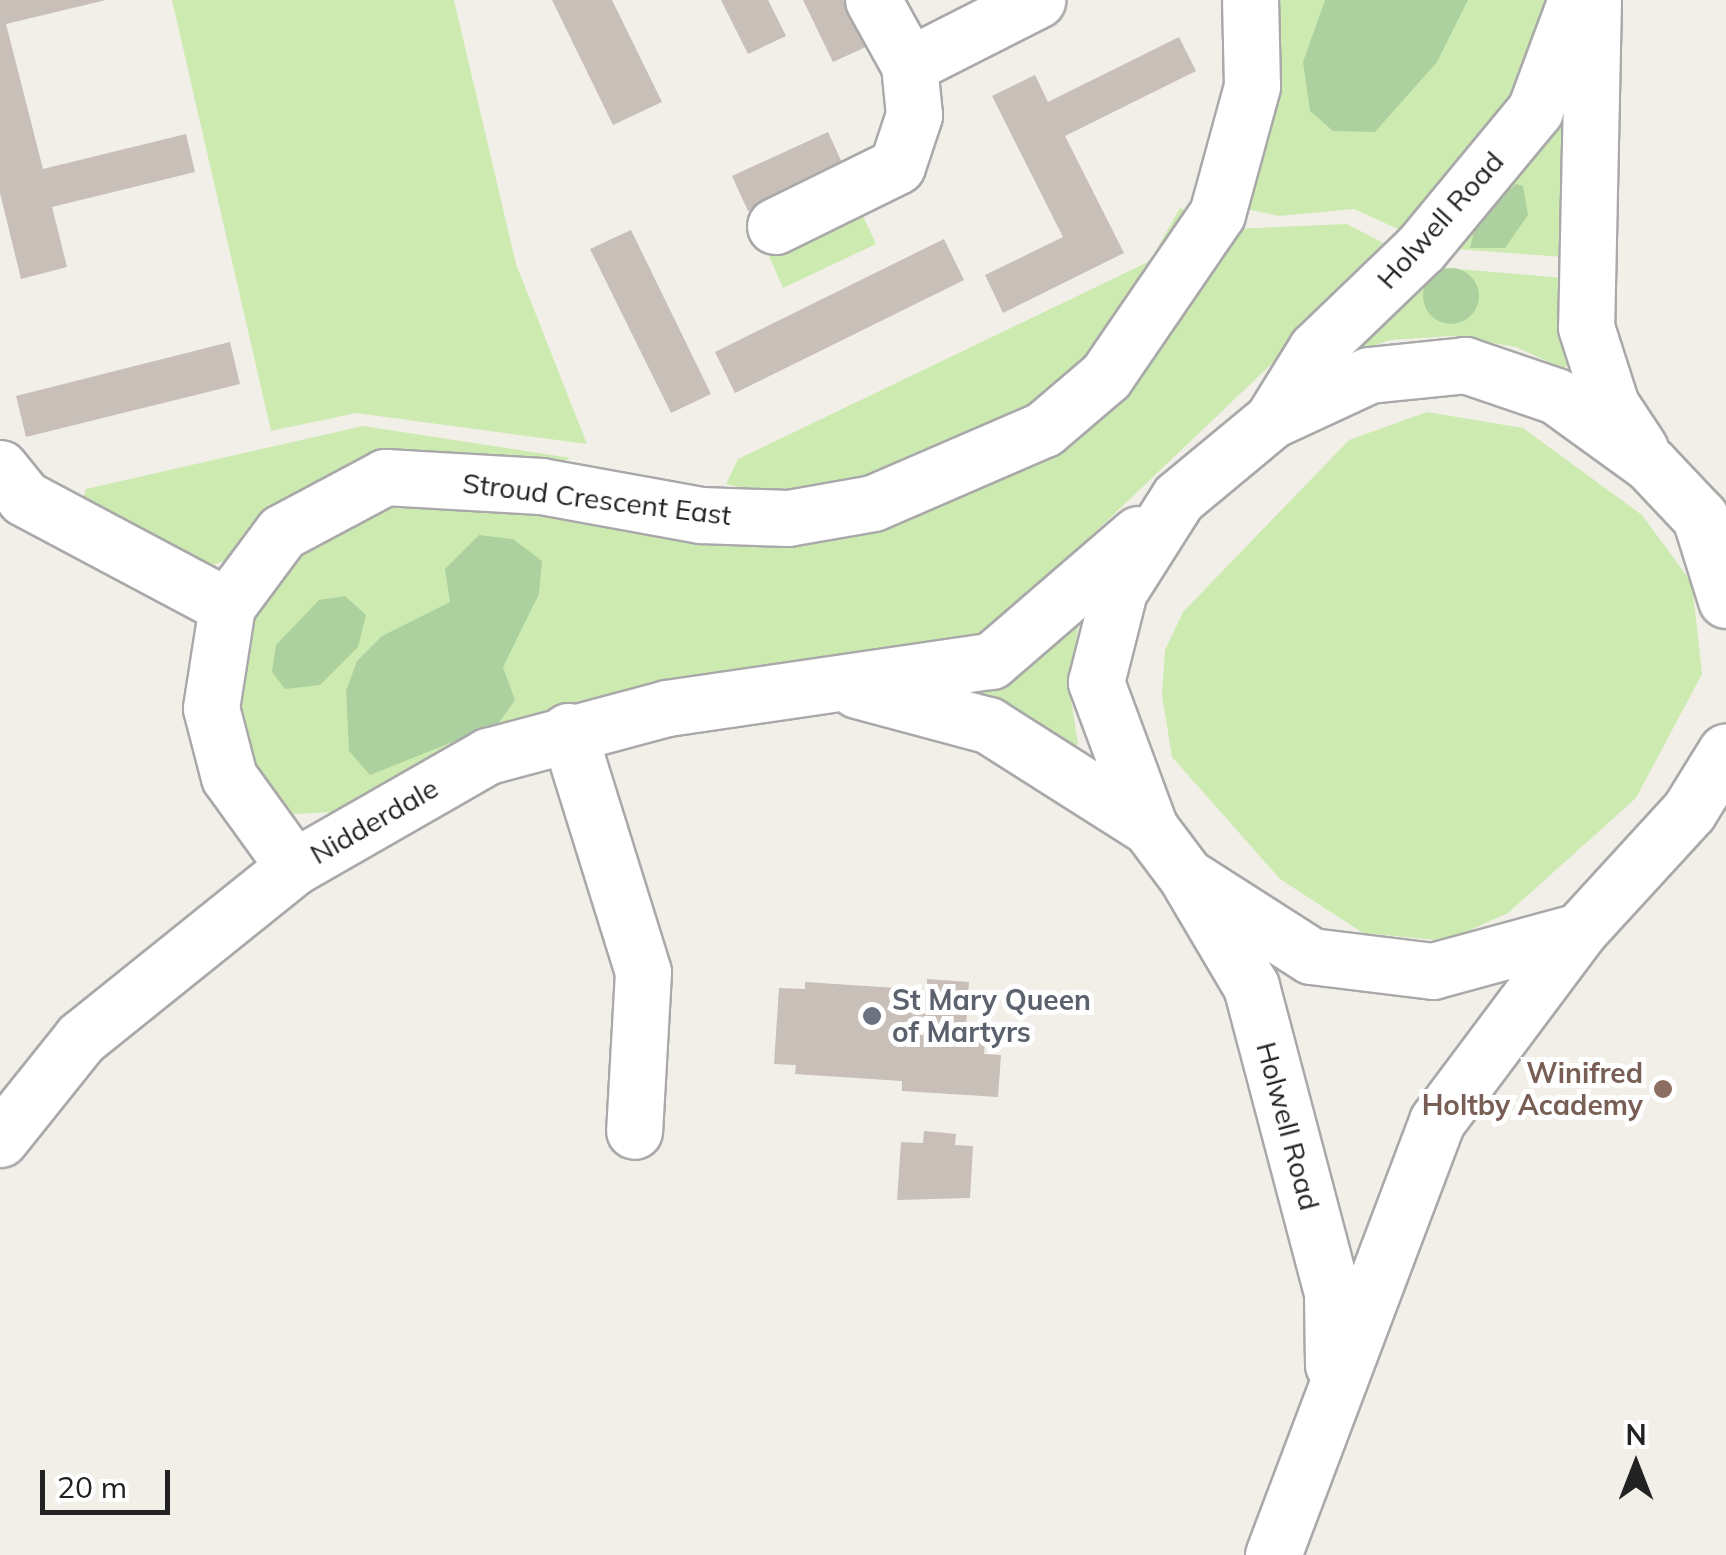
<!DOCTYPE html>
<html>
<head>
<meta charset="utf-8">
<style>
  body { margin:0 }
  #map { position:relative; width:1726px; height:1555px; overflow:hidden; background:#f2efe9; font-family:Mulish,sans-serif }
  div>[style] { position:absolute }
  .grass>* { inset:0; background:#cdebb0 }
  .forest>* { inset:0; background:#add19e }
  .round { border-radius:50% }
  .building>* { inset:0; background:#c7bfb8 }
  .roads { filter:drop-shadow(2px 0 #a9a9a9) drop-shadow(-2px 0 #a9a9a9) drop-shadow(0 2px #a9a9a9) drop-shadow(0 -2px #a9a9a9) }
  .minor>* { height:55px; margin:-27.5px; padding:0 27.5px; transform-origin:27.5px; border-radius:27.5px; background:#fff }
  .dots>* { width:28px; height:28px; translate:-50% -50%; box-sizing:border-box; border:5px solid #fff; border-radius:50% }
  span { translate:-50% -50%; white-space:nowrap; text-align:center; line-height:1.15; -webkit-text-stroke:10px #fff; paint-order:stroke }
  .street-label { font-size:28px; color:#222 }
  .worship-label { font-size:28px; color:#5b616d; font-weight:700 }
  .left { translate:0 -50%; text-align:left }
  .education-label { font-size:28px; color:#785e54; font-weight:700 }
  .right { translate:-100% -50%; text-align:right }
  .north { position:absolute; left:1586px; top:1415px; width:100px; height:100px; -webkit-text-stroke:8px #fff; paint-order:stroke; rotate:0deg; font-size:28px; font-weight:700; line-height:40px; text-align:center; color:#222 }
  .north::after { content:''; display:block; margin:auto; width:35px; height:45px; background:#222; clip-path:polygon(50% 0,100% 100%,50% 72%,0 100%) }
  .scale { position:absolute; left:40px; top:1470px; width:130px; height:45px; box-sizing:border-box; border:5px solid #222; border-top:0; padding-left:12px; font-size:30px; line-height:35px; white-space:nowrap; color:#222; -webkit-text-stroke:8px #fff; paint-order:stroke }
</style>
</head>
<body>
<div id="map">
  <div class="grass">
    <div style="clip-path:polygon(172px 0,454px 0,516px 264px,587px 444px,356px 413px,271px 431px)"></div>
    <div style="clip-path:polygon(1279px 0,1558px 0,1536px 71px,1409px 234px,1354px 209px,1279px 216px,1242px 208px,1275px 96px)"></div>
    <div style="clip-path:polygon(1569px 70px,1563px 257px,1442px 248px)"></div>
    <div style="clip-path:polygon(1180px 208px,1192px 212px,1117px 334px,1029px 413px,873px 481px,762px 493px,726px 484px,738px 459px,1150px 261px)"></div>
    <div style="clip-path:polygon(862px 214px,876px 244px,783px 288px,769px 256px)"></div>
    <div style="clip-path:polygon(1347px 224px,1393px 248px,1002px 621px,964px 645px,336px 812px,291px 814px,257px 789px,232px 677px,265px 575px,382px 497px,774px 531px,1153px 350px,1231px 229px)"></div>
    <div style="clip-path:polygon(1423px 266px,1564px 278px,1571px 364px,1562px 368px,1516px 347px,1452px 336px,1390px 340px,1349px 355px)"></div>
    <div style="clip-path:polygon(1427px 412px,1523px 428px,1642px 515px,1692px 583px,1702px 674px,1636px 798px,1508px 913px,1446px 941px,1363px 933px,1280px 879px,1172px 757px,1162px 695px,1165px 650px,1183px 612px,1349px 440px)"></div>
    <div style="clip-path:polygon(363px 426px,571px 458px,540px 470px,476px 459px,209px 567px,79px 512px,86px 489px)"></div>
    <div style="clip-path:polygon(1080px 615px,1069px 686px,1078px 744px,1062px 756px,948px 684px)"></div>
  </div>
  <div class="forest">
    <div style="clip-path:polygon(1325px 0,1468px 0,1437px 62px,1375px 132px,1333px 131px,1310px 111px,1303px 62px)"></div>
    <div style="clip-path:polygon(1516px 184px,1523px 186px,1528px 215px,1505px 248px,1470px 248px,1477px 219px)"></div>
    <div class="round" style="left:1423px;top:268px;width:56px;height:56px"></div>
    <div style="clip-path:polygon(479px 535px,513px 539px,542px 561px,539px 594px,503px 667px,515px 700px,498px 724px,370px 775px,349px 751px,346px 691px,357px 661px,382px 636px,450px 602px,445px 569px)"></div>
    <div style="clip-path:polygon(345px 596px,366px 615px,358px 647px,320px 685px,285px 689px,272px 672px,276px 645px,319px 600px)"></div>
  </div>
  <div class="building">
    <div style="clip-path:polygon(0 0,106px 0,6px 24px,43px 169px,186px 134px,195px 172px,52px 207px,67px 267px,21px 279px,0 193px)"></div>
    <div style="clip-path:polygon(552px 0,612px 0,662px 102px,613px 125px)"></div>
    <div style="clip-path:polygon(721px 0,768px 0,786px 36px,748px 54px)"></div>
    <div style="clip-path:polygon(803px 0,845px 0,868px 46px,833px 62px)"></div>
    <div style="clip-path:polygon(1179px 37px,1196px 71px,1065px 136px,1124px 253px,1003px 313px,985px 275px,1063px 237px,992px 96px,1035px 75px,1048px 102px)"></div>
    <div style="clip-path:polygon(828px 132px,844px 167px,748px 211px,732px 176px)"></div>
    <div style="clip-path:polygon(631px 230px,711px 394px,671px 413px,590px 249px)"></div>
    <div style="clip-path:polygon(944px 239px,964px 280px,735px 393px,715px 352px)"></div>
    <div style="clip-path:polygon(230px 342px,240px 384px,26px 437px,16px 396px)"></div>
    <div style="clip-path:polygon(927px 979px,969px 982px,965px 1041px,985px 1042px,984px 1054px,1001px 1055px,998px 1097px,902px 1091px,902px 1081px,795px 1074px,796px 1065px,774px 1064px,779px 988px,805px 989px,805px 982px,927px 990px)"></div>
    <div style="clip-path:polygon(924px 1131px,956px 1134px,955px 1145px,973px 1146px,970px 1198px,897px 1200px,901px 1142px,923px 1143px)"></div>
  </div>
  <div class="roads">
    <div class="minor">
      <div style="left:1593px;top:0;width:327px;rotate:91.2deg"></div>
      <div style="left:1586px;top:327px;width:82px;rotate:72.2deg"></div>
      <div style="left:1611px;top:405px;width:53px;rotate:56.6deg"></div>
      <div style="left:909px;top:65px;width:144px;rotate:-26.9deg"></div>
      <div style="left:775px;top:226px;width:136px;rotate:-26.2deg"></div>
      <div style="left:897px;top:166px;width:54px;rotate:-71.6deg"></div>
      <div style="left:914px;top:115px;width:50px;rotate:-95.7deg"></div>
      <div style="left:909px;top:65px;width:74px;rotate:-119deg"></div>
      <div style="left:1272px;top:420px;width:84px;rotate:-58.2deg"></div>
      <div style="left:1316px;top:349px;width:146px;rotate:-43.9deg"></div>
      <div style="left:1421px;top:248px;width:179px;rotate:-50.4deg"></div>
      <div style="left:1535px;top:110px;width:117px;rotate:-69.6deg"></div>
      <div style="left:0;top:468px;width:38px;rotate:51deg"></div>
      <div style="left:24px;top:498px;width:230px;rotate:28deg"></div>
      <div style="left:857px;top:690px;width:136px;rotate:15deg"></div>
      <div style="left:988px;top:725px;width:192px;rotate:32.4deg"></div>
      <div style="left:568px;top:731px;width:252px;rotate:72.7deg"></div>
      <div style="left:643px;top:972px;width:159px;rotate:93.2deg"></div>
      <div style="left:294px;top:867px;width:111px;rotate:-125.8deg"></div>
      <div style="left:229px;top:777px;width:71px;rotate:-104.6deg"></div>
      <div style="left:211px;top:708px;width:103px;rotate:-81.1deg"></div>
      <div style="left:227px;top:606px;width:92px;rotate:-53.4deg"></div>
      <div style="left:282px;top:532px;width:117px;rotate:-28.1deg"></div>
      <div style="left:385px;top:477px;width:156px;rotate:3.3deg"></div>
      <div style="left:541px;top:486px;width:163px;rotate:10.3deg"></div>
      <div style="left:701px;top:515px;width:87px;rotate:2deg"></div>
      <div style="left:788px;top:518px;width:86px;rotate:-10deg"></div>
      <div style="left:873px;top:503px;width:186px;rotate:-23.4deg"></div>
      <div style="left:1044px;top:429px;width:82px;rotate:-40.5deg"></div>
      <div style="left:1106px;top:376px;width:196px;rotate:-55.6deg"></div>
      <div style="left:1217px;top:214px;width:133px;rotate:-74.7deg"></div>
      <div style="left:1252px;top:86px;width:86px;rotate:-91.3deg"></div>
      <div style="left:1190px;top:883px;width:120px;rotate:59.4deg"></div>
      <div style="left:1251px;top:986px;width:318px;rotate:75.2deg"></div>
      <div style="left:1332px;top:1293px;width:72px;rotate:89.2deg"></div>
      <div style="left:1579px;top:931px;width:151px;rotate:164.7deg"></div>
      <div style="left:1433px;top:971px;width:123px;rotate:-173deg"></div>
      <div style="left:1311px;top:956px;width:148px;rotate:-147.4deg"></div>
      <div style="left:1186px;top:876px;width:60px;rotate:-126.9deg"></div>
      <div style="left:1150px;top:828px;width:156px;rotate:-110.3deg"></div>
      <div style="left:1096px;top:682px;width:94px;rotate:-75.8deg"></div>
      <div style="left:1119px;top:591px;width:110px;rotate:-57.6deg"></div>
      <div style="left:1178px;top:498px;width:122px;rotate:-39.7deg"></div>
      <div style="left:1272px;top:420px;width:107px;rotate:-24.9deg"></div>
      <div style="left:1369px;top:375px;width:97px;rotate:-5.9deg"></div>
      <div style="left:1465px;top:365px;width:96px;rotate:18.8deg"></div>
      <div style="left:1556px;top:396px;width:116px;rotate:35.9deg"></div>
      <div style="left:1650px;top:464px;width:73px;rotate:46.7deg"></div>
      <div style="left:1700px;top:517px;width:87px;rotate:72.6deg"></div>
      <div style="left:0;top:1139px;width:129px;rotate:-51.3deg"></div>
      <div style="left:81px;top:1038px;width:273px;rotate:-38.8deg"></div>
      <div style="left:294px;top:867px;width:224px;rotate:-29.8deg"></div>
      <div style="left:488px;top:756px;width:185px;rotate:-15deg"></div>
      <div style="left:667px;top:708px;width:327px;rotate:-8.3deg"></div>
      <div style="left:991px;top:661px;width:194px;rotate:-40.8deg"></div>
      <div style="left:1273px;top:1555px;width:464px;rotate:-69.3deg"></div>
      <div style="left:1437px;top:1121px;width:237px;rotate:-53.2deg"></div>
      <div style="left:1579px;top:931px;width:163px;rotate:-47.5deg"></div>
      <div style="left:1689px;top:811px;width:70px;rotate:-58.3deg"></div>
    </div>
  </div>
  <div class="dots">
    <div style="left:872px;top:1016px;background:#6b7280"></div>
    <div style="left:1663px;top:1089px;background:#8d6e63"></div>
  </div>
  <div class="street-label">
    <span style="left:1440px;top:220px;rotate:-48deg">Holwell Road</span>
    <span style="left:597px;top:499px;rotate:7deg">Stroud Crescent East</span>
    <span style="left:374px;top:821px;rotate:-30deg">Nidderdale</span>
    <span style="left:1288px;top:1126px;rotate:75deg">Holwell Road</span>
  </div>
  <div class="worship-label">
    <span class="left" style="left:892px;top:1016px">St Mary Queen<br>of Martyrs</span>
  </div>
  <div class="education-label">
    <span class="right" style="left:1643px;top:1089px">Winifred<br>Holtby Academy</span>
  </div>
  <div class="north">N</div>
  <div class="scale">20 m</div>
</div>
</body>
</html>
